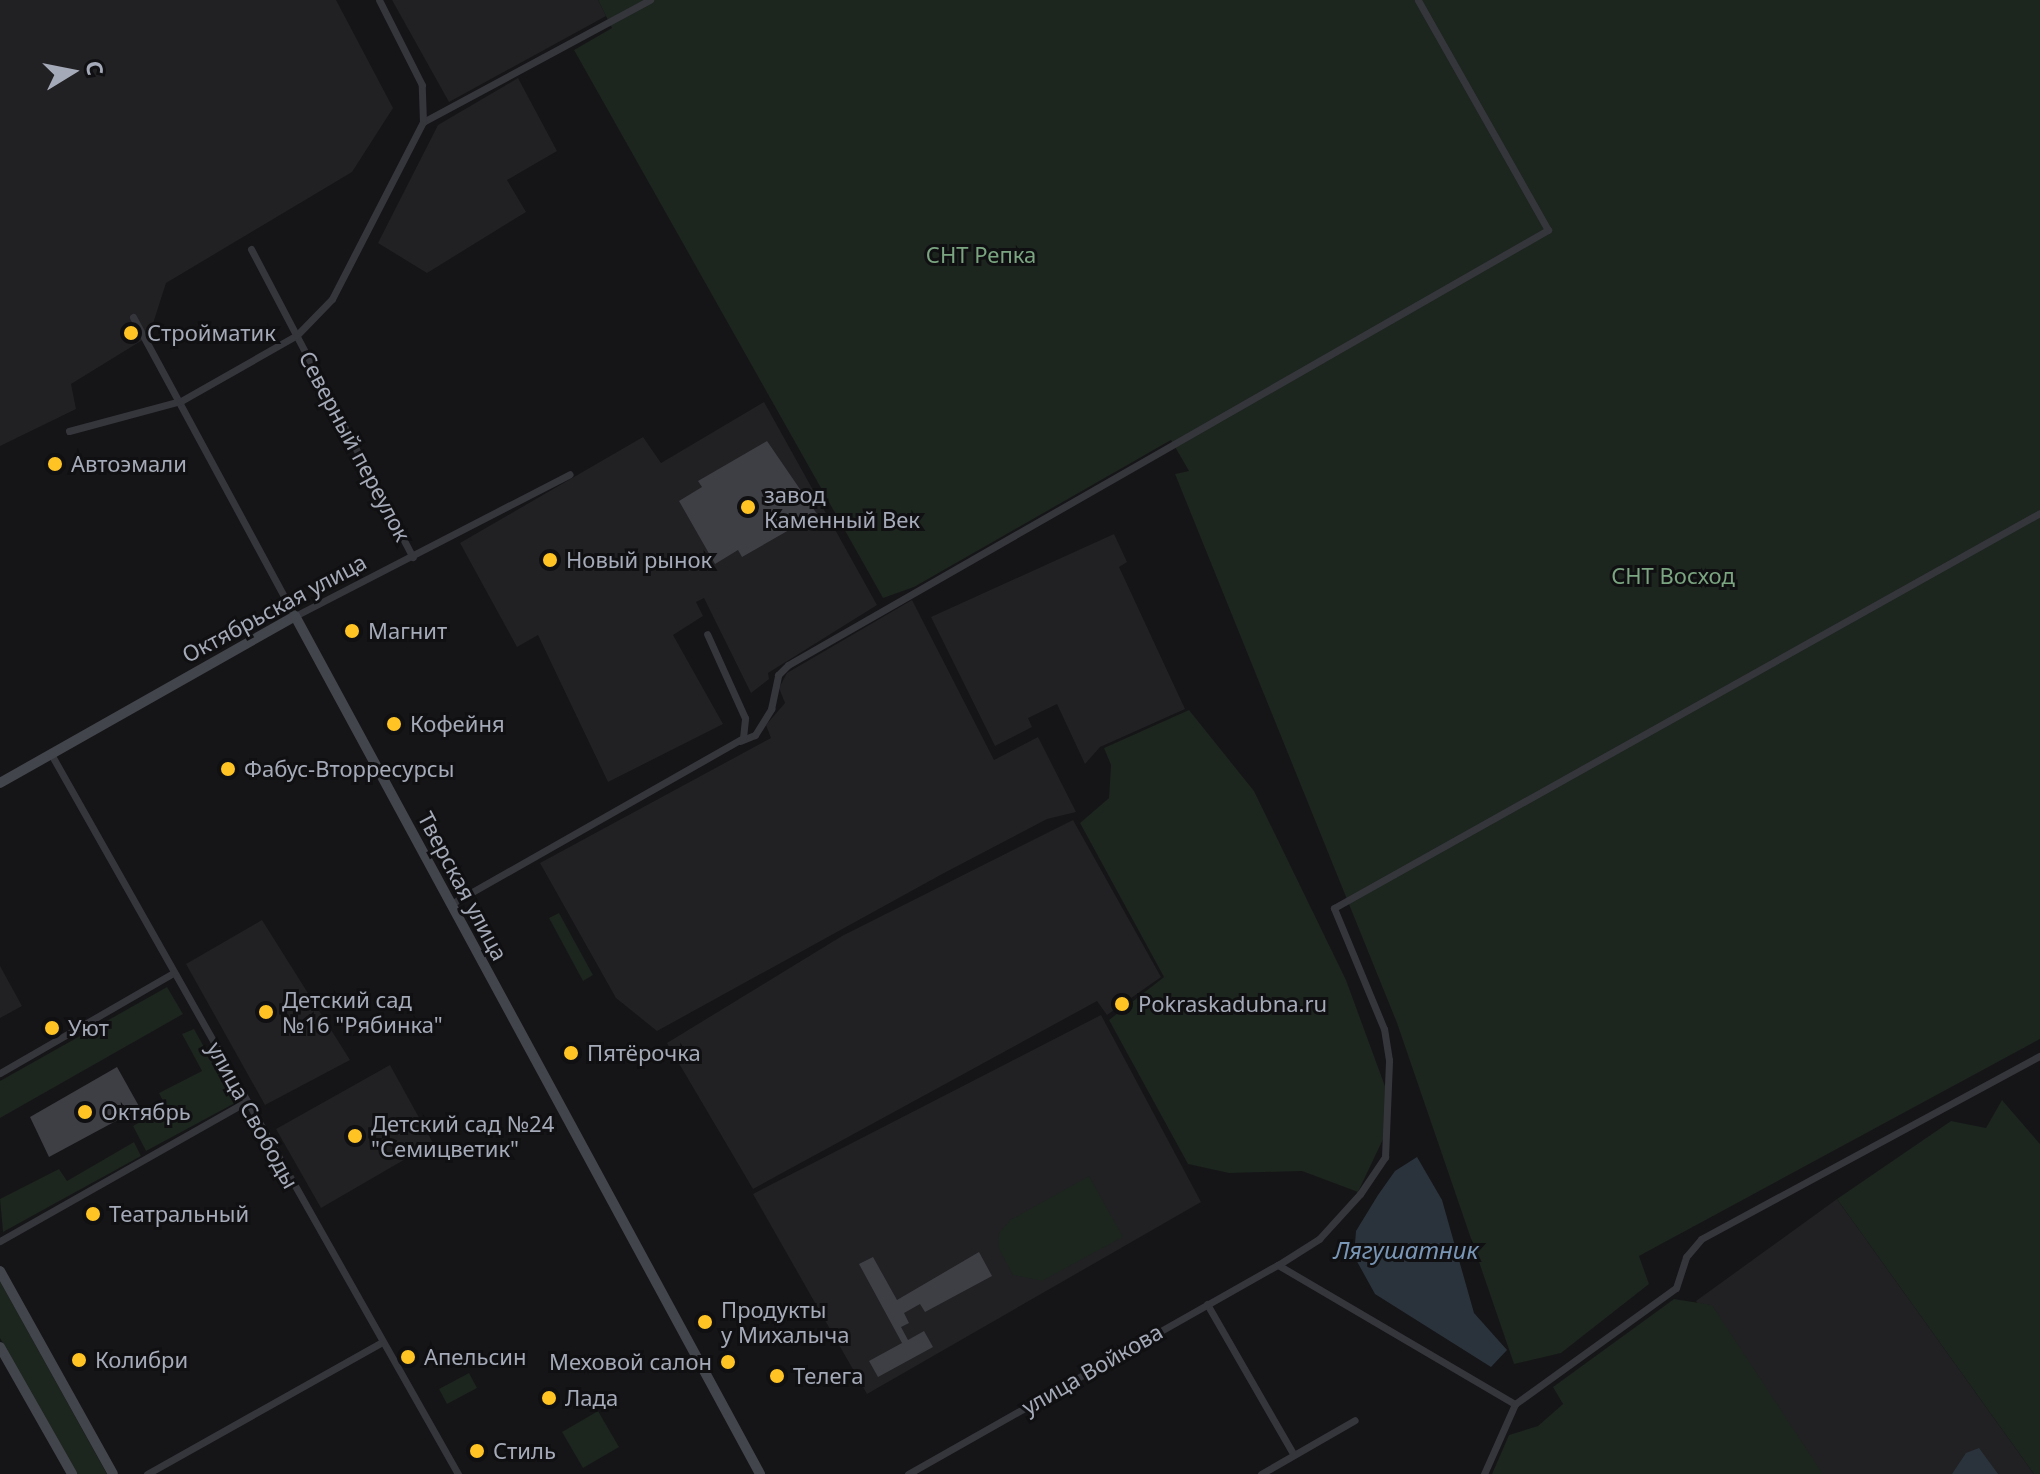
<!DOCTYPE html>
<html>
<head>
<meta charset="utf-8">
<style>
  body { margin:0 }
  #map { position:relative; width:2040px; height:1474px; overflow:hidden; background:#151517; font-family:"Noto Sans",sans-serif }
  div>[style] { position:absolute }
  .built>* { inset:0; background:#212124 }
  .green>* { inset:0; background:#1c251e }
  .water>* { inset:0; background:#2a333c }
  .building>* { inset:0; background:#3e3f44 }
  .street>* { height:7px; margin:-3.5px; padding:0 3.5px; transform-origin:3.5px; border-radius:3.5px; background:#35363c }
  .secondary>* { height:10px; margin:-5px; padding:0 5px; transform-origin:5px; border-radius:5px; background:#43454c }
  .dots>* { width:22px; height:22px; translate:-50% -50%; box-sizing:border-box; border:4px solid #101012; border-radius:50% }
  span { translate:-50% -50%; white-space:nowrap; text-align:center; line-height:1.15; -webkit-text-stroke:6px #101012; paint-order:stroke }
  .park-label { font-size:22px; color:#7aa580 }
  .poi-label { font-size:22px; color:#a5aab8 }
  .left { translate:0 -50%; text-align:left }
  .right { translate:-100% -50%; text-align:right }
  .street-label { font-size:22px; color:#a5aab8 }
  .water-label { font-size:24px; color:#7996b7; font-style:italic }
  .north { position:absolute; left:32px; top:32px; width:80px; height:80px; -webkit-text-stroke:6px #101012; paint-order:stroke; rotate:80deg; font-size:22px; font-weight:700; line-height:32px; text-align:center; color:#a5aab8 }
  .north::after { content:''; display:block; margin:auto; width:28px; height:36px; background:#a5aab8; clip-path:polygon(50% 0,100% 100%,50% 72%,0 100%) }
</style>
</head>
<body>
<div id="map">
  <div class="built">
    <div style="clip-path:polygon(0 0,336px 0,393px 108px,352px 172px,166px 283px,149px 336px,71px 384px,76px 409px,0 446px)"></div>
    <div style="clip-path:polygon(392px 0,598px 0,606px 16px,449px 102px)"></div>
    <div style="clip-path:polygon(518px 78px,557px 151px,507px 180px,526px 212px,427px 273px,378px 243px,438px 125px)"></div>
    <div style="clip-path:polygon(764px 402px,877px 605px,768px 673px,769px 679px,751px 693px,704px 598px,696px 602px,703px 616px,673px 635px,723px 724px,608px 782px,538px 635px,517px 647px,460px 543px,643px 437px,661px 463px)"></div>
    <div style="clip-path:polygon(1114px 534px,1127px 562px,1119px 567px,1185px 709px,1100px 747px,1085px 764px,1057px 704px,1028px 718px,1032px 727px,995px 746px,931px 617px)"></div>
    <div style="clip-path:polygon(912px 600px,994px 760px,1038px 737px,1076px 812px,1047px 819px,944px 873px,657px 1031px,616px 998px,540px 863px,771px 738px,766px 725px,785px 703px,779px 688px,787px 673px)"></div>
    <div style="clip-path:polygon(1073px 820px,1161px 977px,1107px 1015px,1097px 1001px,753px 1189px,667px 1043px,842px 936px)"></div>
    <div style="clip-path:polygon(262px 920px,350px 1060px,265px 1105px,186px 964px)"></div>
    <div style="clip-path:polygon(0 966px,22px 1006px,0 1018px)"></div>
    <div style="clip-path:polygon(1101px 1015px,1201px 1202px,867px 1394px,753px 1194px)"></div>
    <div style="clip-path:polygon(390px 1065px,433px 1143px,321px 1208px,276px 1129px)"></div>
    <div style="clip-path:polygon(1837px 1199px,2034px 1474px,1820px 1474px,1696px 1301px)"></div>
  </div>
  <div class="green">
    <div style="clip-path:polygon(598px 0,2040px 0,2040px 1039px,1639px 1256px,1649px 1284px,1561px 1353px,1514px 1364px,1397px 1023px,1175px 474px,1189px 471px,1171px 440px,914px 587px,883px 598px,574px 50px,612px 28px)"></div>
    <div style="clip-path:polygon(1189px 710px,1254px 791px,1346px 980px,1386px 1089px,1385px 1135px,1358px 1192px,1302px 1171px,1229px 1173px,1188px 1164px,1109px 1020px,1164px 977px,1080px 823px,1109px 798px,1111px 765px,1104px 748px)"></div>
    <div style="clip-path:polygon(559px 913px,593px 975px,583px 981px,549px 918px)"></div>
    <div style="clip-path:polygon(167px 987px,183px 1014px,0 1118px,0 1081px)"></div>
    <div style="clip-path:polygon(194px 1029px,235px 1103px,146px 1151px,133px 1126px,166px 1107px,159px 1093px,202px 1071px,182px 1034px)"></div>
    <div style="clip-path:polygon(2002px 1100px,2040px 1144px,2040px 1474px,2034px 1474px,1837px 1199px,1951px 1121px,1986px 1128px)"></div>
    <div style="clip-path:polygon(134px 1142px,141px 1156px,3px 1232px,0 1199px,59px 1169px,67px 1181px)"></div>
    <div style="clip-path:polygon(1089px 1176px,1123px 1237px,1042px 1281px,1013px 1275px,998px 1247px,999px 1233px,1010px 1220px)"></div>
    <div style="clip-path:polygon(0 1281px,107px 1474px,77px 1474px,0 1338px)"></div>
    <div style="clip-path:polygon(1674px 1299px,1712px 1305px,1823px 1474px,1492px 1474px,1509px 1435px,1538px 1426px,1563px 1404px,1553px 1387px)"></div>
    <div style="clip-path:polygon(469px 1373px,477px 1388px,447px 1404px,439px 1389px)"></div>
    <div style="clip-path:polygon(598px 1411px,619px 1447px,583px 1468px,562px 1432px)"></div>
  </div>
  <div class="water">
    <div style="clip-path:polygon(1417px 1157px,1442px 1200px,1474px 1313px,1507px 1350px,1491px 1367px,1375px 1294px,1354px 1256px,1356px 1231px,1378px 1195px,1395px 1171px)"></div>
    <div style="clip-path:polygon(1979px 1448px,1998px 1474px,1952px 1474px,1966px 1453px)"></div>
  </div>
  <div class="building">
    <div style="clip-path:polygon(767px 441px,817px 514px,742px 557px,738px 550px,715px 564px,679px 501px,702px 487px,698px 481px)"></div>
    <div style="clip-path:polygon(117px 1067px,140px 1108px,49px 1157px,30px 1117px)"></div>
    <div style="clip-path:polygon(979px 1252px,992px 1276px,925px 1312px,920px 1304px,904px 1313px,909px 1323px,901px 1327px,908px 1340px,924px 1331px,933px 1347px,878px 1377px,869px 1361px,902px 1343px,859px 1264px,873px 1257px,897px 1300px)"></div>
  </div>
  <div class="street">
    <div style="left:423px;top:122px;width:258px;rotate:-28.3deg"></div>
    <div style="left:251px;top:249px;width:348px;rotate:62.3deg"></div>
    <div style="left:133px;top:317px;width:340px;rotate:61.6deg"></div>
    <div style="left:295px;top:616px;width:309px;rotate:-27.3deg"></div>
    <div style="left:69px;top:431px;width:116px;rotate:-15deg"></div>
    <div style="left:181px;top:401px;width:133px;rotate:-29.6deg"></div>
    <div style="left:297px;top:335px;width:50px;rotate:-45.8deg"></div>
    <div style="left:332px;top:299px;width:199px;rotate:-62.8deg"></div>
    <div style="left:423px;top:122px;width:37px;rotate:-92deg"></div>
    <div style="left:422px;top:85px;width:95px;rotate:-116.8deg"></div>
    <div style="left:740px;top:741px;width:16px;rotate:-22deg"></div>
    <div style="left:755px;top:735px;width:31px;rotate:-58deg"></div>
    <div style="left:771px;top:709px;width:35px;rotate:-78deg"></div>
    <div style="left:778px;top:675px;width:14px;rotate:-45deg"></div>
    <div style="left:788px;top:665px;width:876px;rotate:-29.79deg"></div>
    <div style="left:1548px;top:230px;width:264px;rotate:-119.5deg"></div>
    <div style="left:51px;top:754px;width:827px;rotate:60.52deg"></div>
    <div style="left:451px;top:904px;width:336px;rotate:-29.6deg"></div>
    <div style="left:743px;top:738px;width:20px;rotate:-84deg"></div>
    <div style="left:745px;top:718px;width:92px;rotate:-114.3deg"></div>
    <div style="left:0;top:1073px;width:200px;rotate:-30deg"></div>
    <div style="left:0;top:1241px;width:283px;rotate:-29.5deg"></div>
    <div style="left:1278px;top:1265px;width:275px;rotate:30.4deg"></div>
    <div style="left:1207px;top:1304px;width:174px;rotate:60.1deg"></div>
    <div style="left:147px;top:1474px;width:270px;rotate:-29.3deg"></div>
    <div style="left:908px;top:1474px;width:425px;rotate:-29.5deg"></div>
    <div style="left:1278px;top:1265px;width:49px;rotate:-32.4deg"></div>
    <div style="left:1319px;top:1239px;width:61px;rotate:-47.7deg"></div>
    <div style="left:1360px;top:1194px;width:45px;rotate:-56deg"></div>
    <div style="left:1385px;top:1157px;width:97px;rotate:-87.6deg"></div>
    <div style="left:1389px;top:1060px;width:31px;rotate:-99deg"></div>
    <div style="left:1384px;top:1029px;width:131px;rotate:-112.5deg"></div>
    <div style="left:1334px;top:908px;width:809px;rotate:-29.23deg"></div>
    <div style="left:1261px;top:1474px;width:108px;rotate:-29.9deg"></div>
    <div style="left:1484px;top:1474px;width:77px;rotate:-66.1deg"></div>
    <div style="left:1515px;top:1404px;width:198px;rotate:-35.8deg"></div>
    <div style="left:1676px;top:1288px;width:33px;rotate:-72deg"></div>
    <div style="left:1686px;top:1257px;width:23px;rotate:-50deg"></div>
    <div style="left:1701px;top:1239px;width:385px;rotate:-28.4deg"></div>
  </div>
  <div class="secondary">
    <div style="left:0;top:783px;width:339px;rotate:-29.5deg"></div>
    <div style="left:295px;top:616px;width:976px;rotate:61.54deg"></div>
    <div style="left:0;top:1271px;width:232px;rotate:60.9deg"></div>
    <div style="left:0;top:1347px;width:146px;rotate:60.4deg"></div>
  </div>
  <div class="dots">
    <div style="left:131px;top:333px;background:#ffc424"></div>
    <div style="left:55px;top:464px;background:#ffc424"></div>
    <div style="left:748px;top:507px;background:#ffc424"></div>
    <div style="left:550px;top:560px;background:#ffc424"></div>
    <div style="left:352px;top:631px;background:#ffc424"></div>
    <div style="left:394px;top:724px;background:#ffc424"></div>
    <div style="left:228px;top:769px;background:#ffc424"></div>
    <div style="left:1122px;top:1004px;background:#ffc424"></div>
    <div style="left:266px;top:1012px;background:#ffc424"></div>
    <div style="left:52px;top:1028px;background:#ffc424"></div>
    <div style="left:571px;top:1053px;background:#ffc424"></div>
    <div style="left:85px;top:1112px;background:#ffc424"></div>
    <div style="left:355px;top:1136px;background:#ffc424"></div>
    <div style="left:93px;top:1214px;background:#ffc424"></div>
    <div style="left:705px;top:1322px;background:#ffc424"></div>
    <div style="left:408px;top:1357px;background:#ffc424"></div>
    <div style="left:79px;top:1360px;background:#ffc424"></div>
    <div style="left:728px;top:1362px;background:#ffc424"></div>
    <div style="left:777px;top:1376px;background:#ffc424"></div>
    <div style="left:549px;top:1398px;background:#ffc424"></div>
    <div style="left:477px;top:1451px;background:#ffc424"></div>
  </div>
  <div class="park-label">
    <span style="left:981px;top:255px">СНТ Репка</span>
    <span style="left:1673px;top:576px">СНТ Восход</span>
  </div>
  <div class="poi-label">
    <span class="left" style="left:147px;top:333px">Стройматик</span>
    <span class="left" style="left:71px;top:464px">Автоэмали</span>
    <span class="left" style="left:764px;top:507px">завод<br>Каменный Век</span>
    <span class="left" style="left:566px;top:560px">Новый рынок</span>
    <span class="left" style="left:368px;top:631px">Магнит</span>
    <span class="left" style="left:410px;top:724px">Кофейня</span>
    <span class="left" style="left:244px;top:769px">Фабус-Вторресурсы</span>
    <span class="left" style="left:282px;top:1012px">Детский сад<br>№16 "Рябинка"</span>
    <span class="left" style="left:1138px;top:1004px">Pokraskadubna.ru</span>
    <span class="left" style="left:68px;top:1028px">Уют</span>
    <span class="left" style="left:587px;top:1053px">Пятёрочка</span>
    <span class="left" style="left:101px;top:1112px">Октябрь</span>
    <span class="left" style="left:371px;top:1136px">Детский сад №24<br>"Семицветик"</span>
    <span class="left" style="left:109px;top:1214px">Театральный</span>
    <span class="left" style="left:721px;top:1322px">Продукты<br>у Михалыча</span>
    <span class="left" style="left:424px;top:1357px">Апельсин</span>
    <span class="left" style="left:95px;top:1360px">Колибри</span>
    <span class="right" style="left:712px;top:1362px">Меховой салон</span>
    <span class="left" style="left:793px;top:1376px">Телега</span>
    <span class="left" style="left:565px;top:1398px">Лада</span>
    <span class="left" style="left:493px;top:1451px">Стиль</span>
  </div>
  <div class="street-label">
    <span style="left:355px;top:446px;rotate:62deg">Северный переулок</span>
    <span style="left:274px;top:608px;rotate:-28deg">Октябрьская улица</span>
    <span style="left:463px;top:886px;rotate:62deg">Тверская улица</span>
    <span style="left:253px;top:1115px;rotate:61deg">улица Свободы</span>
    <span style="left:1092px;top:1369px;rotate:-30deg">улица Войкова</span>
  </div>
  <div class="water-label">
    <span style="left:1406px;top:1250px">Лягушатник</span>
  </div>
  <div class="north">С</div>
</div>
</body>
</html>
